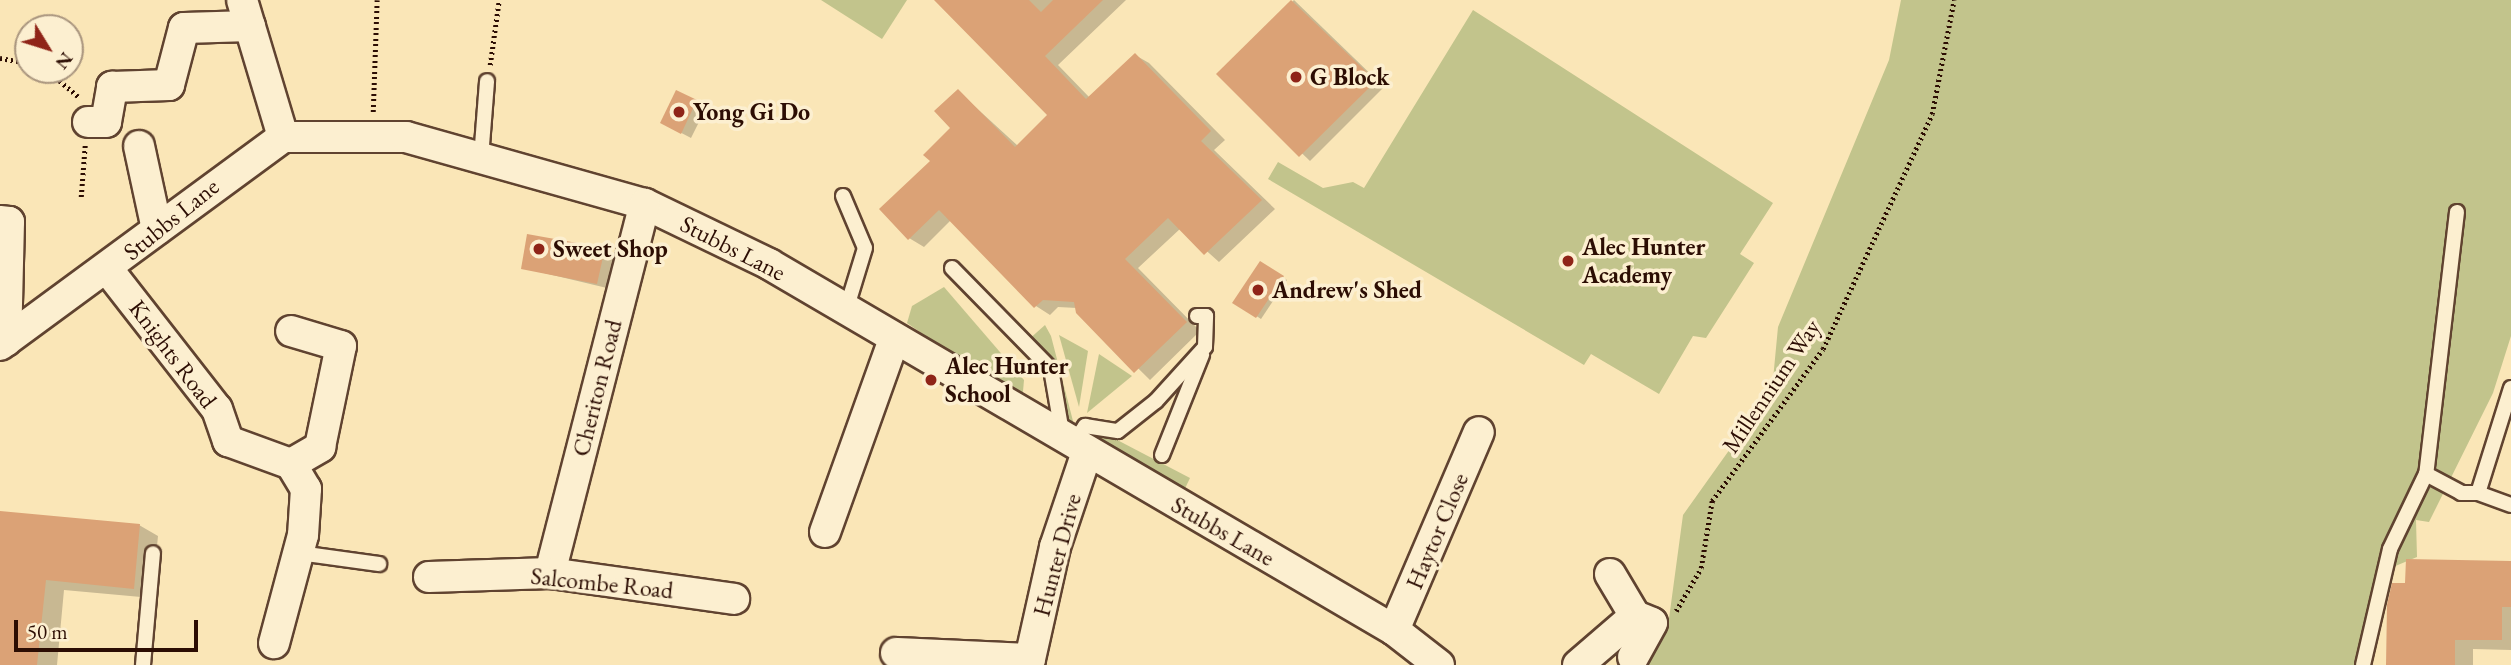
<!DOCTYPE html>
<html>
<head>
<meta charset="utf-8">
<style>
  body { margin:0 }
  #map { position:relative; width:2511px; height:665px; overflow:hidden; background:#fae6b7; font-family:"EB Garamond",serif }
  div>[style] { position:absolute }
  .green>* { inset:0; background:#c2c48c }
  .shadow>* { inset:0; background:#0003 }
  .building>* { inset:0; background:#dba276 }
  .path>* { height:4.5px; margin-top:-2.25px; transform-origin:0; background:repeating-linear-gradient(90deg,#2c0d03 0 2px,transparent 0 5.5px) }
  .roads { filter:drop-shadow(2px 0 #604330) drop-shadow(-2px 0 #604330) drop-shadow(0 2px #604330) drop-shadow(0 -2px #604330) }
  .lane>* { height:14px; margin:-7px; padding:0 7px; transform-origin:7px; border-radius:7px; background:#fcefd0 }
  .street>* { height:30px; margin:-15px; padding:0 15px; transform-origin:15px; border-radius:15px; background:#fcefd0 }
  .dots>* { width:19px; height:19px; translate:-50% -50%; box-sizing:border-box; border:4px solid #fcefd0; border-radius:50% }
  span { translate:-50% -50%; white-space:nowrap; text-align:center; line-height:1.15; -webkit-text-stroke:7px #fcefd0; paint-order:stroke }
  .poi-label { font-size:24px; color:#2c0d03; font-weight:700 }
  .left { translate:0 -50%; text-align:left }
  .street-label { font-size:24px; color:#2c0d03 }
  .north { position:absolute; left:14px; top:14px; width:70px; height:70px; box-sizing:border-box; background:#fcefd0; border:2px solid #a9957e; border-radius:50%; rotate:128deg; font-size:19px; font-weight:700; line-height:28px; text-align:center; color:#2c0d03 }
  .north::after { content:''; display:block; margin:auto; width:24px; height:32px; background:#8f2418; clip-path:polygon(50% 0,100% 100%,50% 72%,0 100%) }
  .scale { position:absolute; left:14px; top:620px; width:184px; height:32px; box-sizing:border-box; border:4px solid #2c0d03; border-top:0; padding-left:9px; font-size:21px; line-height:24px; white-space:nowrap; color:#2c0d03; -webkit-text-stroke:5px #fcefd0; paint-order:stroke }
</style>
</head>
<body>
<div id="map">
  <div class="green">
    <div style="clip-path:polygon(821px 0,907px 0,882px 39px)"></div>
    <div style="clip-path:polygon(1901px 0,2511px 0,2511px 336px,2493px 393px,2429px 522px,2416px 520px,2417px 557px,2381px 572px,2367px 665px,1645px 665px,1668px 626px,1683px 515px,1772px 390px,1778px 327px,1889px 60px)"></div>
    <div style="clip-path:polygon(1473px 10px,1773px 203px,1740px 254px,1754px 263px,1706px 338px,1693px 336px,1659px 394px,1591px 354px,1584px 365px,1268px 179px,1278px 162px,1323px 188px,1353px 182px,1364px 188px)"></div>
    <div style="clip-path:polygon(944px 287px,1024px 380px,1022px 403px,907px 323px,912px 306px)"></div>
    <div style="clip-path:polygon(1045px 325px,1051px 336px,1073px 421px,1066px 421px,1052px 368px,1027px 341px)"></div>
    <div style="clip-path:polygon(1059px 335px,1088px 351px,1079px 407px)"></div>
    <div style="clip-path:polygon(1099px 354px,1132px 376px,1087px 413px)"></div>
    <div style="clip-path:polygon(1100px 431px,1190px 478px,1180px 499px,1092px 444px)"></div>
  </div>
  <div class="shadow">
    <div style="clip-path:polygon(937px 0,1126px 0,1058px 65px,1090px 98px,1135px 55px,1149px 63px,1225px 140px,1214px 150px,1275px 209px,1219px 262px,1181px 228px,1138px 268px,1200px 331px,1150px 380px,1077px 308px,1058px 307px,1050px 315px,1036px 306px,951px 220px,924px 247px,909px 238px,932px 161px,953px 128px,958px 91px,1018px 146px,1050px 115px)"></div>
    <div style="clip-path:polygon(1294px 0,1384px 87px,1310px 161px,1219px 74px)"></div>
    <div style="clip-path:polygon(677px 93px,706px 108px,691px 138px,672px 128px)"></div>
    <div style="clip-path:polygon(604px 250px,614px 256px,607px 288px,523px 268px)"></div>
    <div style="clip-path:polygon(1261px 263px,1287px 280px,1261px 319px,1235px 302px)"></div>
    <div style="clip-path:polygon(0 513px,139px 525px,158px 536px,152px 598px,64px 590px,57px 665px,0 665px)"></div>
    <div style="clip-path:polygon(2511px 563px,2511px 650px,2473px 649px,2473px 665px,2390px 665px,2407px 585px)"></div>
  </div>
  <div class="building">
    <div style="clip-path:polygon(934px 0,1029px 0,1041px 12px,1053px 0,1103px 0,1045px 56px,1086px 99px,1135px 53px,1211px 131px,1201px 141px,1262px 200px,1204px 255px,1168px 218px,1125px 259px,1187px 322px,1134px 373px,1076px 313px,1074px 302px,1043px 300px,1034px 308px,939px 210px,908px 240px,879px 209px,930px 161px,923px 155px,950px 128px,934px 111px,958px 89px,1015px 147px,1047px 115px)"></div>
    <div style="clip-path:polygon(1291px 0,1376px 81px,1299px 157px,1216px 74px)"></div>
    <div style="clip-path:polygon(676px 90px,697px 100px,681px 134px,660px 123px)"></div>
    <div style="clip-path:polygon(527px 234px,605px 248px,597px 284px,521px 269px)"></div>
    <div style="clip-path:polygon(1260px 261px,1284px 276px,1256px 318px,1232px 303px)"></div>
    <div style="clip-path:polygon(0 511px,140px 524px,134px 589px,46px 580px,37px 665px,0 665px)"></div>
    <div style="clip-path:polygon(2406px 559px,2511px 561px,2511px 607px,2502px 607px,2502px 640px,2455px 640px,2455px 665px,2386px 665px,2387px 605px,2392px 583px,2405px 583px)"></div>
  </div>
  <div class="path">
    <div style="left:0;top:58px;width:28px;rotate:10deg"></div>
    <div style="left:490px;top:65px;width:66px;rotate:-82.1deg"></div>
    <div style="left:47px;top:70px;width:42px;rotate:40.2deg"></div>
    <div style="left:373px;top:112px;width:112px;rotate:-88deg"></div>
    <div style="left:81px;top:197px;width:52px;rotate:-85.6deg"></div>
    <div style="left:1676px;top:611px;width:50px;rotate:-59.8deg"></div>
    <div style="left:1701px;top:568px;width:68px;rotate:-80.7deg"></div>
    <div style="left:1712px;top:501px;width:188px;rotate:-53.9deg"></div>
    <div style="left:1823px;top:349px;width:259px;rotate:-65.1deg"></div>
    <div style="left:1932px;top:114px;width:116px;rotate:-79.1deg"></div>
  </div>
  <div class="roads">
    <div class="lane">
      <div style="left:481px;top:158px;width:77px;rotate:-85.5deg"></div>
      <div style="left:843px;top:196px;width:56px;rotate:67.1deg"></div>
      <div style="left:865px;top:248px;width:65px;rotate:107deg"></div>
      <div style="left:2457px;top:212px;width:264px;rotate:96.7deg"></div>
      <div style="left:2426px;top:474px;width:40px;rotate:28deg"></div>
      <div style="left:2461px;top:493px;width:17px"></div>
      <div style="left:952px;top:268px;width:141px;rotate:45.6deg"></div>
      <div style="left:1051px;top:369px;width:65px;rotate:80.2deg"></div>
      <div style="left:2511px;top:388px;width:110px;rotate:107.4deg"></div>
      <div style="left:2478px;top:493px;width:35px;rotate:20deg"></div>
      <div style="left:1073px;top:444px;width:22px;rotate:-56deg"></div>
      <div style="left:1085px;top:426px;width:33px;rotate:9deg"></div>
      <div style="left:1118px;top:431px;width:48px;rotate:-38.3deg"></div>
      <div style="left:1156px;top:401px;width:73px;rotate:-47.8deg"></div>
      <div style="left:1205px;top:347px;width:31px;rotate:-88deg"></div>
      <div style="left:1206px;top:316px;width:9px;rotate:180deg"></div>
      <div style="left:1162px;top:455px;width:108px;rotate:-68.2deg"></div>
      <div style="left:299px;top:553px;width:81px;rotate:7.8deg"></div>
      <div style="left:143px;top:665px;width:112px;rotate:-84.9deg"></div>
      <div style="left:2363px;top:665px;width:119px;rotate:-76.9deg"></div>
      <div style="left:2390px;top:549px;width:83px;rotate:-64.4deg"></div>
    </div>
    <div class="street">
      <div style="left:242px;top:0;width:143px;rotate:73.3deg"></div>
      <div style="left:88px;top:122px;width:18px"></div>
      <div style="left:106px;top:122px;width:36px;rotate:-80deg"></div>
      <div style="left:112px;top:87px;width:57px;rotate:-2deg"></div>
      <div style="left:169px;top:85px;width:59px;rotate:-75.3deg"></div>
      <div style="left:184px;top:28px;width:66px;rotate:-1.7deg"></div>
      <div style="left:139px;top:146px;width:85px;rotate:77.8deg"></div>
      <div style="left:0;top:221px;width:9px;rotate:6deg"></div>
      <div style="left:9px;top:222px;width:119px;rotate:91.4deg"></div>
      <div style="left:109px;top:271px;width:175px;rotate:52deg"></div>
      <div style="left:217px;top:409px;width:34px;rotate:71deg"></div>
      <div style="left:228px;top:441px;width:67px;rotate:20.1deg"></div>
      <div style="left:291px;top:464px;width:29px;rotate:59deg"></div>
      <div style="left:306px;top:489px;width:46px;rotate:93.7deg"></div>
      <div style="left:303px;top:535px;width:112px;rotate:105deg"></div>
      <div style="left:0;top:345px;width:351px;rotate:-36.3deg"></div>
      <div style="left:283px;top:137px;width:123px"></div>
      <div style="left:406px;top:137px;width:248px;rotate:15.7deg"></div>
      <div style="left:645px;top:204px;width:138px;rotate:25.8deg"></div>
      <div style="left:769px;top:264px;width:724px;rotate:30.35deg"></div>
      <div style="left:1394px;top:630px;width:57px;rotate:37.9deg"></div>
      <div style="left:291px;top:464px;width:34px;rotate:-30deg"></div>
      <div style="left:320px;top:447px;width:103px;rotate:-78.3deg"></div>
      <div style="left:341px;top:346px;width:52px;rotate:-163.3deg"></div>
      <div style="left:825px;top:532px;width:205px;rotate:-70.3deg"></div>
      <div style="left:550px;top:573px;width:381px;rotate:-75.6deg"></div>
      <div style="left:1610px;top:574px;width:49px;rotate:59.2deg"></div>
      <div style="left:429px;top:577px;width:121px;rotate:-1.9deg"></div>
      <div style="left:550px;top:573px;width:186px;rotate:8deg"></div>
      <div style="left:1394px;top:630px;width:215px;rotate:-66.8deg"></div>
      <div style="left:896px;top:653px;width:134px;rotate:2.6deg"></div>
      <div style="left:1030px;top:659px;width:115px;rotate:-77.4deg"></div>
      <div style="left:1055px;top:547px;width:100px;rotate:-71.4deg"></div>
      <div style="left:1578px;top:665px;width:75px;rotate:-40.7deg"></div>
      <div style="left:1635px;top:616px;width:18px;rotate:22deg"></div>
      <div style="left:1652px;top:623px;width:39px;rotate:119deg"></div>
    </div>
  </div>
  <div class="dots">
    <div style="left:1296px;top:77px;background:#8f2418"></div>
    <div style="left:679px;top:112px;background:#8f2418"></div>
    <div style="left:539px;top:249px;background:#8f2418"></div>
    <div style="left:1568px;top:261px;background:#8f2418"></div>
    <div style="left:1258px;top:290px;background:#8f2418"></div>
    <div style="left:931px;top:380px;background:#8f2418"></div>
  </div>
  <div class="poi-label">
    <span class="left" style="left:1310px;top:77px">G Block</span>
    <span class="left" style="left:693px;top:112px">Yong Gi Do</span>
    <span class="left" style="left:1582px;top:261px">Alec Hunter<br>Academy</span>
    <span class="left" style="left:553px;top:249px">Sweet Shop</span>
    <span class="left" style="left:1272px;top:290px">Andrew's Shed</span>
    <span class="left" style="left:945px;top:380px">Alec Hunter<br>School</span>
  </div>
  <div class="street-label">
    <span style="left:171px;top:219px;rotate:-39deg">Stubbs Lane</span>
    <span style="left:733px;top:248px;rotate:27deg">Stubbs Lane</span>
    <span style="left:173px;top:354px;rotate:53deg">Knights Road</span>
    <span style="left:1771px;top:386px;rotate:-56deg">Millennium Way</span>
    <span style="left:597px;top:388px;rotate:-76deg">Cheriton Road</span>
    <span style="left:1223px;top:531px;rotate:30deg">Stubbs Lane</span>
    <span style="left:1437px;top:531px;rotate:-67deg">Haytor Close</span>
    <span style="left:1057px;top:555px;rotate:-75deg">Hunter Drive</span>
    <span style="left:602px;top:583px;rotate:6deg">Salcombe Road</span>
  </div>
  <div class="north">N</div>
  <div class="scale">50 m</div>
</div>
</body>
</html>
